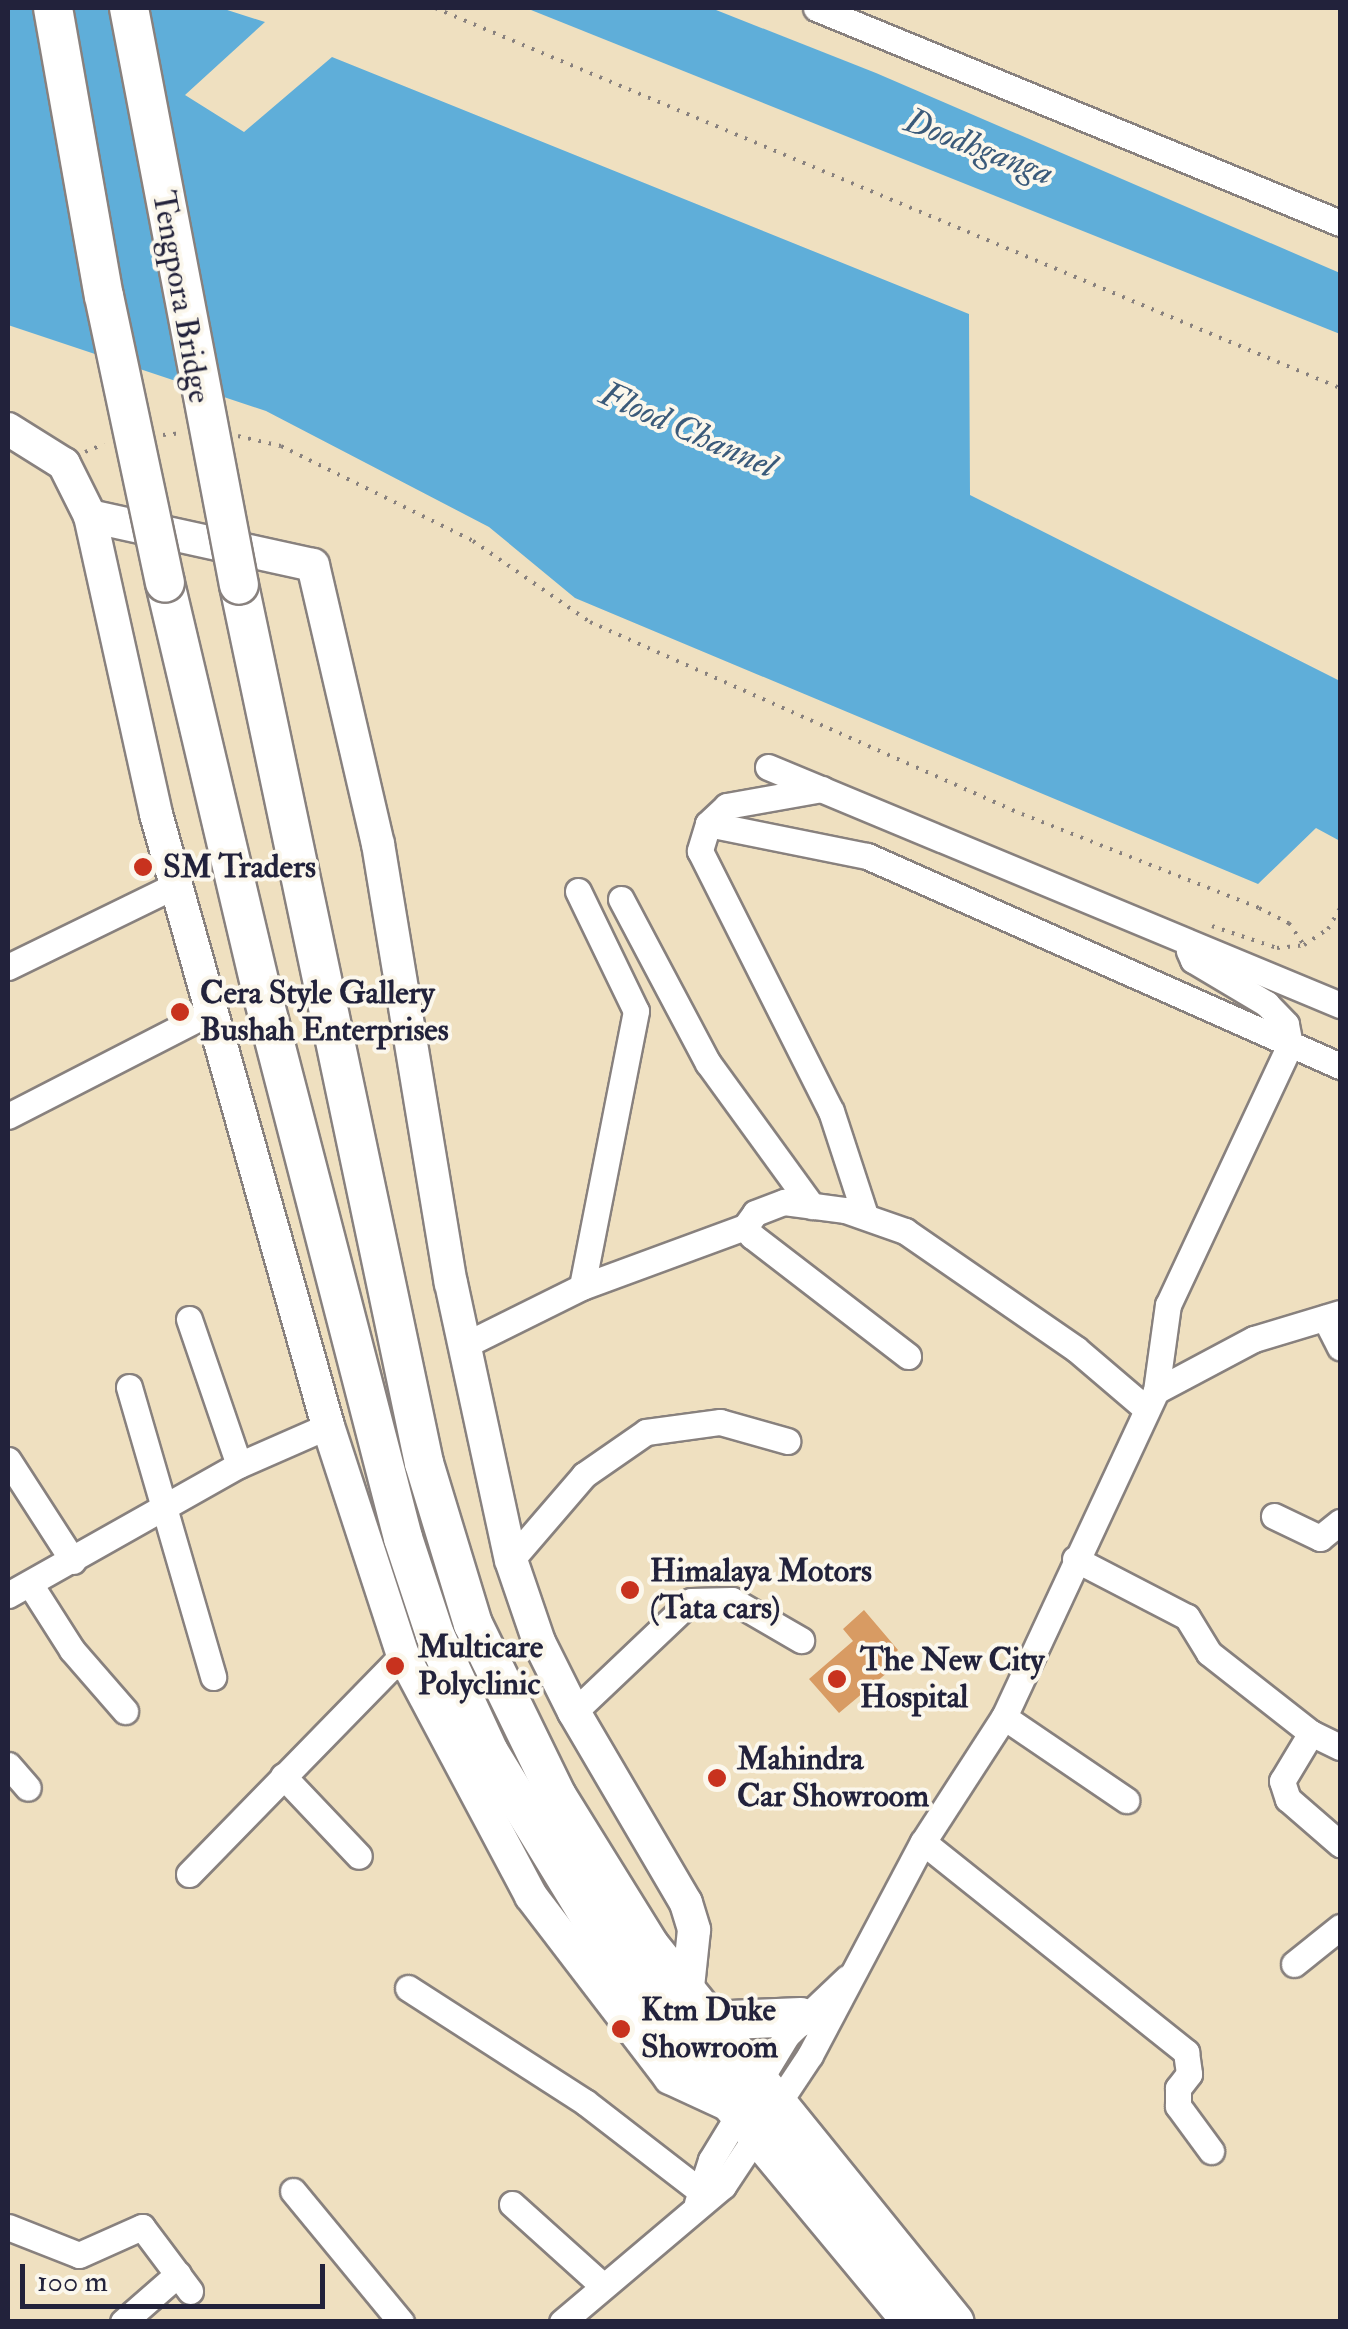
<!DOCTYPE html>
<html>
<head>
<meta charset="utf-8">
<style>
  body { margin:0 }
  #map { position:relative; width:1348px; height:2329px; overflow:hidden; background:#efe0c0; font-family:"IM FELL Double Pica",serif }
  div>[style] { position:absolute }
  .water>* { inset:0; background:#5faed9 }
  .building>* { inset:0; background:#d89b63 }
  .path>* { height:4px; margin-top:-2px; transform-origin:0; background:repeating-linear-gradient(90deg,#88817e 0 2.5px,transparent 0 10.5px) }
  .roads { filter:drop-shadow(2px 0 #88817e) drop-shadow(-2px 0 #88817e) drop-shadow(0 2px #88817e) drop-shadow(0 -2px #88817e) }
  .minor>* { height:25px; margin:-12.5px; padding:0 12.5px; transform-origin:12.5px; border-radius:12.5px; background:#fff }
  .major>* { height:32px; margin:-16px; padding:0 16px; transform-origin:16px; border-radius:16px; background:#fff }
  .highway>* { height:38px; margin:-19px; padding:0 19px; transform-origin:19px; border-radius:19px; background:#fff }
  .bridges { filter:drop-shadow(2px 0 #88817e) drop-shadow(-2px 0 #88817e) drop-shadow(0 2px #88817e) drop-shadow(0 -2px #88817e) }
  .highway-bridge>* { height:38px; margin:-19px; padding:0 19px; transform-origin:19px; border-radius:19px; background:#fff }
  .dots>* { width:28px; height:28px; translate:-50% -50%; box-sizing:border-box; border:5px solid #fbf7ec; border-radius:50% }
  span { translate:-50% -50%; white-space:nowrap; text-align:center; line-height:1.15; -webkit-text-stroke:8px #fbf7ec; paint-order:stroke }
  .street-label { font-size:32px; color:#22223b }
  .poi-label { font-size:32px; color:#22223b; font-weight:700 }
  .left { translate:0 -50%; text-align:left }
  .water-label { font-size:35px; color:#3a5a7a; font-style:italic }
  .frame { position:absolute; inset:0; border:10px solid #22223b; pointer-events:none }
  .scale { position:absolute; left:20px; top:2264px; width:305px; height:45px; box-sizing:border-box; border:5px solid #22223b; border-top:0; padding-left:12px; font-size:30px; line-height:35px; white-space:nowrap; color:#22223b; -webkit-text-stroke:8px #fbf7ec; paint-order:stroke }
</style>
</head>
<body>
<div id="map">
  <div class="water">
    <div style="clip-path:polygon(8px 8px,221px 8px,265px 22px,185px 95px,244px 132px,332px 57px,969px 314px,970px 495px,1340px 681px,1340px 841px,1316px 828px,1258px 884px,575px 598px,489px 527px,266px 411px,8px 325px)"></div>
    <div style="clip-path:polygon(526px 8px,711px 8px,876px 73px,1340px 273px,1340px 334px)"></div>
  </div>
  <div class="building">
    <div style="clip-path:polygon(864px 1610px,898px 1650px,894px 1654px,900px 1662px,839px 1713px,809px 1679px,853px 1641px,843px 1629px)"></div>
  </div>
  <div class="path">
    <div style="left:435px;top:8px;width:982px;rotate:22.78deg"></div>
    <div style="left:163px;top:435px;width:20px;rotate:-6deg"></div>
    <div style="left:238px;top:436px;width:44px;rotate:13.1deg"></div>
    <div style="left:281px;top:446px;width:214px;rotate:26.3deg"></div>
    <div style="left:473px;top:541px;width:142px;rotate:34.7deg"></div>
    <div style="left:590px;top:622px;width:473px;rotate:24deg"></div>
    <div style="left:1022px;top:814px;width:255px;rotate:21.6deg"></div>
    <div style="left:1259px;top:908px;width:34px;rotate:27deg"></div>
    <div style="left:1289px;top:923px;width:27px;rotate:56deg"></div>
    <div style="left:85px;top:452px;width:21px;rotate:-23deg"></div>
    <div style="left:1212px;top:926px;width:69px;rotate:18.7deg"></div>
    <div style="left:1277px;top:948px;width:27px;rotate:-6deg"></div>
    <div style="left:1304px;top:945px;width:29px;rotate:-34deg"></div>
    <div style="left:1328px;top:929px;width:24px;rotate:-60deg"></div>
  </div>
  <div class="roads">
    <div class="minor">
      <div style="left:816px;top:8px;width:566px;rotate:22.31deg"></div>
      <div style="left:768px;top:767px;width:620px;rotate:22.59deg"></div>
      <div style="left:822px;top:789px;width:97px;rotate:169.9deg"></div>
      <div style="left:727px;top:806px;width:26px;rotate:137deg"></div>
      <div style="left:708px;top:824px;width:28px;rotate:107deg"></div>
      <div style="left:700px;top:851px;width:291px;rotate:63.3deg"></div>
      <div style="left:831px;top:1111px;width:109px;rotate:71.9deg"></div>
      <div style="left:708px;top:824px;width:162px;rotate:11.4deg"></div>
      <div style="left:867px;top:856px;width:518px;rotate:23.94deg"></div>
      <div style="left:578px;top:891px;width:133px;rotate:64.2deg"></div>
      <div style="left:636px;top:1011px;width:281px;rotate:101.1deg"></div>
      <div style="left:621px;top:899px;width:186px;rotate:62.1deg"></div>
      <div style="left:708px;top:1063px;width:177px;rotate:54deg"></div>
      <div style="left:8px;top:967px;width:187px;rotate:-26deg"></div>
      <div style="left:8px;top:1116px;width:229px;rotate:-27.2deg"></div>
      <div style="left:1325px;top:1318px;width:33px;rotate:63deg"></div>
      <div style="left:189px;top:1319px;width:154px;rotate:71.1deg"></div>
      <div style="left:463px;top:1346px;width:133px;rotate:-26.4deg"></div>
      <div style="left:582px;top:1287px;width:174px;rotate:-20.2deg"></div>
      <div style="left:908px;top:1356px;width:197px;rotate:-142.4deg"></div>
      <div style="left:752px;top:1236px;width:11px;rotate:-128deg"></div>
      <div style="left:745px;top:1227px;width:17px;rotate:-54deg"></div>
      <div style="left:755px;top:1213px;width:31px;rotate:-21deg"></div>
      <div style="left:784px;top:1202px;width:62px;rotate:7.5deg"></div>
      <div style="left:845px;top:1210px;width:64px;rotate:19.3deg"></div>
      <div style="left:905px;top:1231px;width:208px;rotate:34.6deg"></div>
      <div style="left:1076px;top:1349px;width:89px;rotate:40.5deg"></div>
      <div style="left:129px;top:1387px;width:302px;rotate:73.8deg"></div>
      <div style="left:1156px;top:1391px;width:87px;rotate:-82.1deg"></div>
      <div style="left:1168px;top:1305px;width:287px;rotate:-64.9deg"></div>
      <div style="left:1290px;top:1045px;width:21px;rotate:-101deg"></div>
      <div style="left:1286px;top:1024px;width:28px;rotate:-134deg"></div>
      <div style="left:1267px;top:1004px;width:86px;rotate:-149.3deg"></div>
      <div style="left:1193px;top:960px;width:10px;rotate:-114deg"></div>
      <div style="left:8px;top:1460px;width:120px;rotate:57.2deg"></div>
      <div style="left:1274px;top:1516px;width:51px;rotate:25.6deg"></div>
      <div style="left:1320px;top:1538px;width:26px;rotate:-39deg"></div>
      <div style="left:1075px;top:1559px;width:126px;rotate:27.4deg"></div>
      <div style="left:1187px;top:1617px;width:42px;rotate:58.6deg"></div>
      <div style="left:1209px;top:1653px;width:130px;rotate:38.1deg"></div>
      <div style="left:1311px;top:1733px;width:32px;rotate:26deg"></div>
      <div style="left:511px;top:1560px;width:112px;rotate:-49.3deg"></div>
      <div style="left:584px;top:1475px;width:75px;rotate:-34.7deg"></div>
      <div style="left:646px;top:1432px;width:75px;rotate:-7.7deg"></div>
      <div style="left:720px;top:1422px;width:70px;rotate:15.8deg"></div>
      <div style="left:30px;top:1584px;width:78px;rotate:57.5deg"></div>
      <div style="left:72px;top:1650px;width:81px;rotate:49deg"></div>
      <div style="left:8px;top:1595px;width:265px;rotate:-29.4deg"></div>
      <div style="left:239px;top:1465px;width:97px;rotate:-23.7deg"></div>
      <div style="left:574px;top:1712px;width:161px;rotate:-43.5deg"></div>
      <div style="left:691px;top:1601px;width:41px;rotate:-1.4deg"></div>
      <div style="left:732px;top:1600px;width:80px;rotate:30.1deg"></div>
      <div style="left:1004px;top:1717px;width:148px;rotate:34.2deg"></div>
      <div style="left:1311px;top:1733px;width:56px;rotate:121.1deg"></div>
      <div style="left:1282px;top:1781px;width:19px;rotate:72deg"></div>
      <div style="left:1288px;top:1799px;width:69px;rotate:40.9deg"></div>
      <div style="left:8px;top:1765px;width:30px;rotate:49deg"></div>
      <div style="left:283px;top:1776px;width:110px;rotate:46.5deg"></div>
      <div style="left:923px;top:1842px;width:337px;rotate:38.6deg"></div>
      <div style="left:1186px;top:2052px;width:22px;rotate:82deg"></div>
      <div style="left:1189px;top:2074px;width:18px;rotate:128deg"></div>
      <div style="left:1178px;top:2088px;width:18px;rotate:90deg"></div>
      <div style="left:1178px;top:2106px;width:56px;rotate:53.7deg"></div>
      <div style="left:189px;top:1874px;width:306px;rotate:-45.7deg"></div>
      <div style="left:1294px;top:1964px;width:59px;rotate:-38.8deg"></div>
      <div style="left:408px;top:1988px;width:211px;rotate:32.8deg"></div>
      <div style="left:585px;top:2102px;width:145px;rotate:37.7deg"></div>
      <div style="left:293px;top:2191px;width:170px;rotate:50.5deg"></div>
      <div style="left:697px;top:2203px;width:45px;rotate:-72deg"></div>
      <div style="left:711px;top:2160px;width:146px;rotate:-58.7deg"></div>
      <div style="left:787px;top:2035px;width:83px;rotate:-43.5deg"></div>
      <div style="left:512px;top:2204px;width:122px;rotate:42deg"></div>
      <div style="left:8px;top:2227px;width:76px;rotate:21.5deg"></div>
      <div style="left:79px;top:2255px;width:69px;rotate:-24deg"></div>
      <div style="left:142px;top:2227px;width:80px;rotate:53.1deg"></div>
      <div style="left:123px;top:2322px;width:73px;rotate:-41.1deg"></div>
      <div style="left:562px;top:2322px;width:211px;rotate:-40.2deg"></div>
      <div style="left:723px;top:2186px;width:157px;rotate:-56.4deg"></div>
      <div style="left:810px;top:2055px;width:241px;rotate:-62.1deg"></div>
      <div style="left:923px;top:1842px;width:149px;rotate:-57.1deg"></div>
      <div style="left:1004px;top:1717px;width:360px;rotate:-65deg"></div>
      <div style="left:1156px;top:1391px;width:111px;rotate:-28deg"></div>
      <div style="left:1254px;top:1339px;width:90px;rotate:-16.8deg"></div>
    </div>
    <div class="major">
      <div style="left:8px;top:429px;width:66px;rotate:32deg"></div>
      <div style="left:64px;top:464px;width:58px;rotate:63.4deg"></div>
      <div style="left:90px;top:516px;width:305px;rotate:77.5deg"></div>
      <div style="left:156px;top:814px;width:636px;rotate:74.3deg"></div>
      <div style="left:328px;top:1426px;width:241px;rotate:71.9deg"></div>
      <div style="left:403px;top:1655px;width:273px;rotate:62deg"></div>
      <div style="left:531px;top:1896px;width:229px;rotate:52.6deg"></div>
      <div style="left:670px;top:2078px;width:67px;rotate:24.7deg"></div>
      <div style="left:90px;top:516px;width:228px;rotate:12.4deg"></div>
      <div style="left:313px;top:565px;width:286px;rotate:76.9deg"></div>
      <div style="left:378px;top:844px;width:445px;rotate:80.6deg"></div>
      <div style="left:451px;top:1283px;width:283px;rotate:77.8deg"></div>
      <div style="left:511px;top:1560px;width:87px;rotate:71.1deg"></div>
      <div style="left:539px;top:1642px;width:78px;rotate:63.4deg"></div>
      <div style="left:574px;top:1712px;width:221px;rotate:59.6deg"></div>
      <div style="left:686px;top:1903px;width:28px;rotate:73deg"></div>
      <div style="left:694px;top:1930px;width:67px;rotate:96deg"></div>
    </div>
    <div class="highway">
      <div style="left:165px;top:583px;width:413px;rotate:76.7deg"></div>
      <div style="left:260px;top:985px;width:571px;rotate:75.5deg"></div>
      <div style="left:403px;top:1538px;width:102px;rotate:71.7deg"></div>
      <div style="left:435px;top:1635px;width:129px;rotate:65.2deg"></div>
      <div style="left:489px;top:1752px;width:202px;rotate:58.6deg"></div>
      <div style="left:594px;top:1924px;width:113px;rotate:55deg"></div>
      <div style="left:659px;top:2017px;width:396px;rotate:50.3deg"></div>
      <div style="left:239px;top:585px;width:897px;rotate:78.1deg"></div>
      <div style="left:424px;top:1463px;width:168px;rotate:73.1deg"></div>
      <div style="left:473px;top:1624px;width:191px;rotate:64deg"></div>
      <div style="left:557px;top:1796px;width:176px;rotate:58.2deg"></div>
      <div style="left:650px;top:1946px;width:484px;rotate:51deg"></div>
      <div style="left:706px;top:2021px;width:95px;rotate:-2.4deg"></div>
    </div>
  </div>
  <div class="bridges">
    <div class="highway-bridge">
      <div style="left:53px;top:8px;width:292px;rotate:80deg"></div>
      <div style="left:104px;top:296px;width:293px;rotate:78deg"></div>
      <div style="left:129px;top:8px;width:587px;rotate:79.21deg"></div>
    </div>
  </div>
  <div class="dots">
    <div style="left:143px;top:867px;background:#c8321e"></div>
    <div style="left:180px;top:1012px;background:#c8321e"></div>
    <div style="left:630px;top:1590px;background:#c8321e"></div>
    <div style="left:395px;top:1666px;background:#c8321e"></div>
    <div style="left:837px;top:1679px;background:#c8321e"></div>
    <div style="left:717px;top:1778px;background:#c8321e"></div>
    <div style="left:621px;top:2029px;background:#c8321e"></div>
  </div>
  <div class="street-label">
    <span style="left:181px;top:297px;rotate:80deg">Tengpora Bridge</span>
  </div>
  <div class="poi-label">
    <span class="left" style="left:163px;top:867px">SM Traders</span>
    <span class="left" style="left:200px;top:1012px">Cera Style Gallery<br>Bushah Enterprises</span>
    <span class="left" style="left:650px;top:1590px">Himalaya Motors<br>(Tata cars)</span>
    <span class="left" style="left:418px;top:1666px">Multicare<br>Polyclinic</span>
    <span class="left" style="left:860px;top:1679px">The New City<br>Hospital</span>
    <span class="left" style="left:737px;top:1778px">Mahindra<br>Car Showroom</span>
    <span class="left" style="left:641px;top:2029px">Ktm Duke<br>Showroom</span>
  </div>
  <div class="water-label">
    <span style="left:979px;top:147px;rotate:21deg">Doodhganga</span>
    <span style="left:688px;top:430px;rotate:24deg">Flood Channel</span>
  </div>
  <div class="frame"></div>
  <div class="scale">100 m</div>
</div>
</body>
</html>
